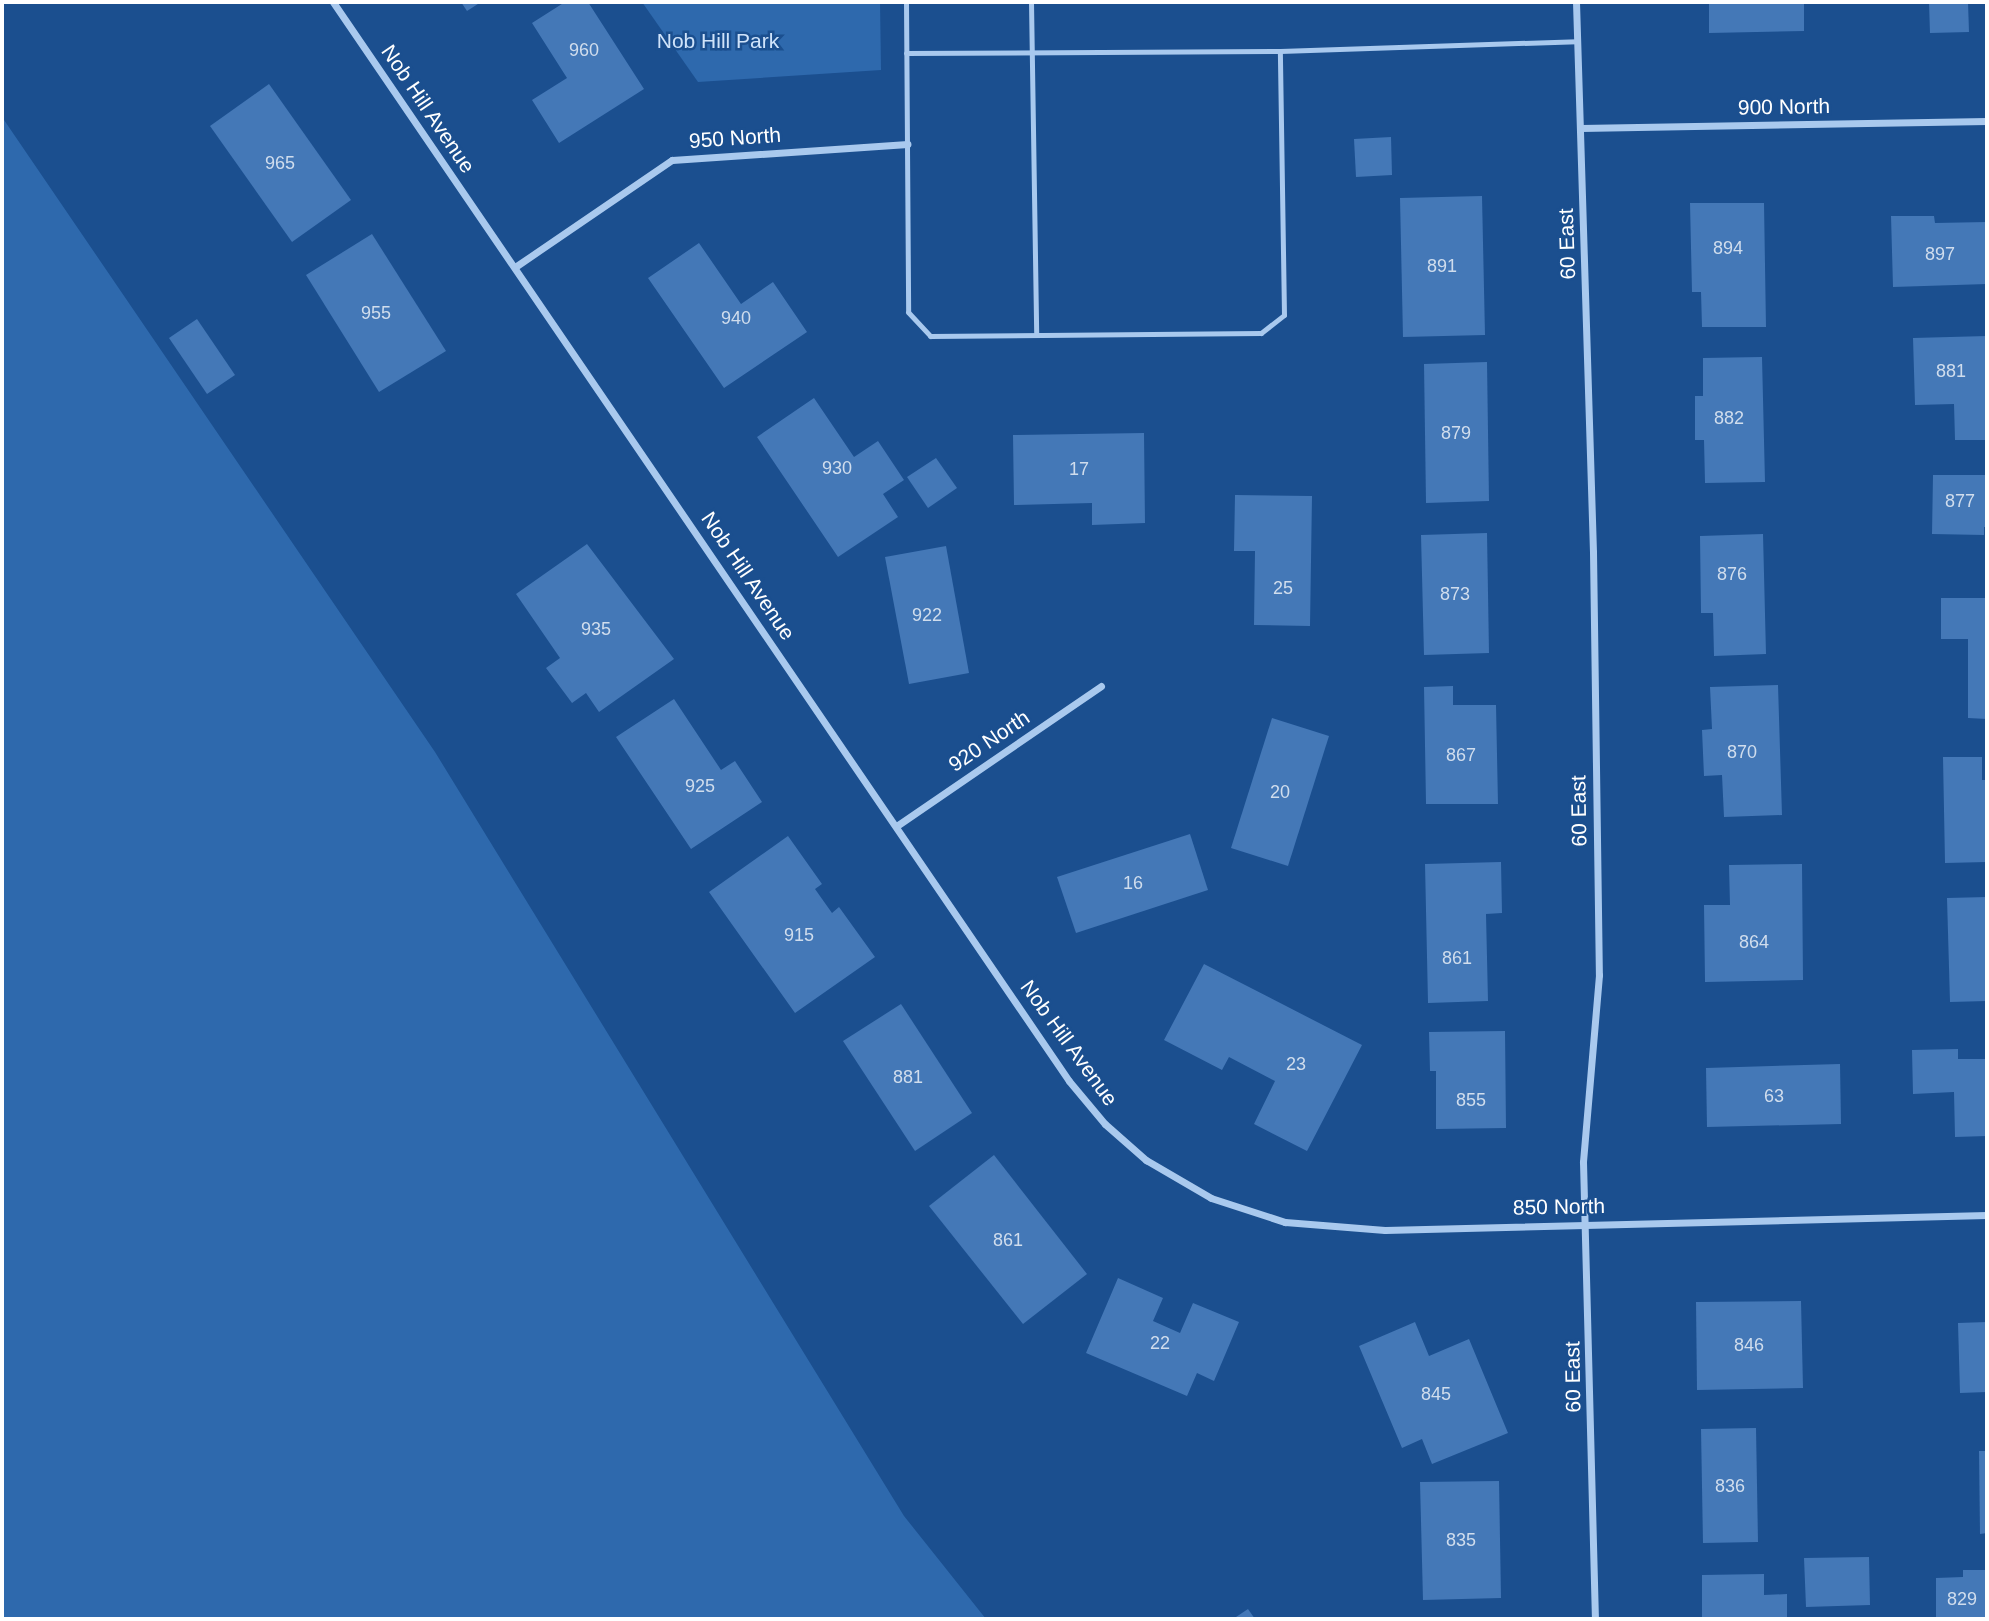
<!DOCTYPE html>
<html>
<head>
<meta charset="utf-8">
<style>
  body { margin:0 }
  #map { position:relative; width:1989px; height:1621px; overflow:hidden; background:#1b4f8f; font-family:Helvetica,sans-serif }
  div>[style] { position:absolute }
  .green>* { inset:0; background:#2e69ad }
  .building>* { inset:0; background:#4478b7 }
  .service>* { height:5px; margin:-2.5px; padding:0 2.5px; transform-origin:2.5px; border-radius:2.5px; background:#a9c9ee }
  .minor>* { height:7px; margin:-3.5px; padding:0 3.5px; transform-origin:3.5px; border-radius:3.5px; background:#a9c9ee }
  span { translate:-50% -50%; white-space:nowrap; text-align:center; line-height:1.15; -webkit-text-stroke:5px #1b4f8f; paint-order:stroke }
  .number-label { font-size:18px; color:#d0dded }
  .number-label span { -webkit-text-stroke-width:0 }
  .park-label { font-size:21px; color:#cfe3fa }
  .street-label { font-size:21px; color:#fff }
  .frame { position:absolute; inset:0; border:4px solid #fff; pointer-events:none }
</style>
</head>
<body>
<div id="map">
  <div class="green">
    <div style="clip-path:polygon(642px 2px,880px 2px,881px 70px,698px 82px)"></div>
    <div style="clip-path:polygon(2px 117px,435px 752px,904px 1516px,986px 1619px,2px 1619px)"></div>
  </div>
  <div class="building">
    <div style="clip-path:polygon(461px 2px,481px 2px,467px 11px)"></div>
    <div style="clip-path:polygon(565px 2px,588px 2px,644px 89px,559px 143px,532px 100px,567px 78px,532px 23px)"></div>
    <div style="clip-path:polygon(1709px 2px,1804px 2px,1804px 31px,1709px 33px)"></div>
    <div style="clip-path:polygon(1929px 2px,1968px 2px,1969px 32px,1930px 33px)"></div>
    <div style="clip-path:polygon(269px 84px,351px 200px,292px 242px,210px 126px)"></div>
    <div style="clip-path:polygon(1391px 137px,1392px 175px,1356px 177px,1354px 139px)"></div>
    <div style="clip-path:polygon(1482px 196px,1485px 335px,1403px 337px,1400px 198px)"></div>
    <div style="clip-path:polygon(1690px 203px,1764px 203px,1766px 327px,1702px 327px,1701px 292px,1692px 292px)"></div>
    <div style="clip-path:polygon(1891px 216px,1934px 216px,1935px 223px,1987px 222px,1987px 284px,1893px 287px)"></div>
    <div style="clip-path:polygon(372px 234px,446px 351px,379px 392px,306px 275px)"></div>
    <div style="clip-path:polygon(699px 243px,741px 304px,773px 282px,807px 332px,724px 388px,648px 278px)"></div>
    <div style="clip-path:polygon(197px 319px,235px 375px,207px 394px,169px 338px)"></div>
    <div style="clip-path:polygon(1987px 336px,1987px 440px,1955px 440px,1954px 404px,1915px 405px,1913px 338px)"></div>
    <div style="clip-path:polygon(1762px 357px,1765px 482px,1705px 483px,1704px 440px,1695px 440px,1695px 396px,1703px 396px,1703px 358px)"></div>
    <div style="clip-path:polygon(1487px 362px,1489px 501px,1426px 503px,1424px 364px)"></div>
    <div style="clip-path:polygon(814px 398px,854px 457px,878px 441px,904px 480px,883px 494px,898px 517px,838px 557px,757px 437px)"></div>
    <div style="clip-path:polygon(1144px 433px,1145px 523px,1092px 525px,1092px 503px,1014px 505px,1013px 435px)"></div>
    <div style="clip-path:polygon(936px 458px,957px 488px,928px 508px,907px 477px)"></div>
    <div style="clip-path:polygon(1933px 475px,1987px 475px,1987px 527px,1984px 527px,1984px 535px,1932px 534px)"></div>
    <div style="clip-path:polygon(1235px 495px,1312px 496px,1310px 626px,1254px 625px,1255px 551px,1234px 551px)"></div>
    <div style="clip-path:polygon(1487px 533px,1489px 653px,1424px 655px,1421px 535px)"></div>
    <div style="clip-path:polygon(1763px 534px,1766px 654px,1714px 656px,1713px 613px,1701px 613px,1700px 536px)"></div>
    <div style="clip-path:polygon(587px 544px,674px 659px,599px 712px,586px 693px,572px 703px,546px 668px,560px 658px,516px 594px)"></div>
    <div style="clip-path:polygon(946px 546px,969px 673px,909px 684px,885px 557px)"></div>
    <div style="clip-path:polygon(1941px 598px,1987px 598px,1987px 719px,1968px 718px,1968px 639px,1941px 639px)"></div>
    <div style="clip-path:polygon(1778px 685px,1782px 815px,1724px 817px,1722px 775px,1704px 776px,1702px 730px,1712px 729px,1710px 687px)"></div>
    <div style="clip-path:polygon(1453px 686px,1453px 705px,1496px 705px,1498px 804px,1426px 804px,1424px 687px)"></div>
    <div style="clip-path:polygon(674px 699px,721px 770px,735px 761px,762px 802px,691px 849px,616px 737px)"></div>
    <div style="clip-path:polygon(1272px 718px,1329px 736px,1288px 866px,1231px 848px)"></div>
    <div style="clip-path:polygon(1943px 757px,1982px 757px,1982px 780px,1987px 780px,1987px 862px,1945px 863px)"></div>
    <div style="clip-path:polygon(1190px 834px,1208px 890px,1076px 933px,1057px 877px)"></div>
    <div style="clip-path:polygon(788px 836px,822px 884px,815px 889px,832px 913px,839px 907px,875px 957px,795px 1013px,709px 892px)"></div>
    <div style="clip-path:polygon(1501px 862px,1502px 913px,1486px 914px,1488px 1001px,1428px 1003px,1425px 864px)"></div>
    <div style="clip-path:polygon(1802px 864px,1803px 980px,1705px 982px,1704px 905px,1730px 905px,1729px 865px)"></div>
    <div style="clip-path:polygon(1987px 897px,1987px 1001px,1950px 1002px,1947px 898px)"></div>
    <div style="clip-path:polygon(1204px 964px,1362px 1045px,1307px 1151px,1254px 1124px,1275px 1081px,1229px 1057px,1222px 1070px,1164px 1040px)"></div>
    <div style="clip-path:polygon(901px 1004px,972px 1113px,915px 1151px,843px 1041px)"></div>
    <div style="clip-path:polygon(1505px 1031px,1506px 1128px,1436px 1129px,1436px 1071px,1430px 1071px,1429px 1032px)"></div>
    <div style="clip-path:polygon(1958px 1049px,1958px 1059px,1987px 1059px,1987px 1136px,1955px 1137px,1954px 1092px,1913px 1094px,1912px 1050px)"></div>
    <div style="clip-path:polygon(1840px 1064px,1841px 1124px,1707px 1127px,1706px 1068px)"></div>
    <div style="clip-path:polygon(994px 1155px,1087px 1274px,1023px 1324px,929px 1206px)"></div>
    <div style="clip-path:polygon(1118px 1278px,1163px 1298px,1153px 1321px,1180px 1333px,1193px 1303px,1239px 1322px,1214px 1381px,1197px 1373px,1187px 1396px,1086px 1353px)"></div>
    <div style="clip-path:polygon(1801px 1301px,1803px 1388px,1697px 1390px,1696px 1302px)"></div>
    <div style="clip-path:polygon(1415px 1322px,1429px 1356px,1469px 1339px,1508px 1433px,1432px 1464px,1422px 1439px,1402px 1448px,1359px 1346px)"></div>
    <div style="clip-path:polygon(1987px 1322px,1987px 1392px,1960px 1393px,1958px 1323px)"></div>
    <div style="clip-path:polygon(1756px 1428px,1758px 1542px,1703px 1543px,1701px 1429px)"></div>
    <div style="clip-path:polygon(1979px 1451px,1987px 1451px,1987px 1533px,1980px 1534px)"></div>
    <div style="clip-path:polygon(1499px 1481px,1501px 1598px,1423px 1600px,1420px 1482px)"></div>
    <div style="clip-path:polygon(1869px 1557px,1870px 1605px,1806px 1607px,1804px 1558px)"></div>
    <div style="clip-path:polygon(1963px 1570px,1987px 1570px,1987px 1619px,1936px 1619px,1936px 1578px,1963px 1577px)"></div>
    <div style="clip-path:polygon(1764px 1574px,1764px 1595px,1787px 1594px,1787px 1619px,1702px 1619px,1702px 1575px)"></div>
    <div style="clip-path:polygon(1248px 1609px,1255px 1619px,1233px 1619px)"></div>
  </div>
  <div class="service">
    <div style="left:906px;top:2px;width:310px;rotate:89.6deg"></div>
    <div style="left:908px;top:312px;width:33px;rotate:47deg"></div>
    <div style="left:930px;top:336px;width:331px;rotate:-0.5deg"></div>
    <div style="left:1261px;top:333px;width:29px;rotate:-38deg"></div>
    <div style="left:1284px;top:315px;width:264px;rotate:-90.9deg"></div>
    <div style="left:1280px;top:51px;width:297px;rotate:-1.9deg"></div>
    <div style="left:1031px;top:2px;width:333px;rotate:89.1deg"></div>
    <div style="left:906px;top:53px;width:374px;rotate:-0.3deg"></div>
  </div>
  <div class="minor">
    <div style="left:333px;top:2px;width:1306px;rotate:55.7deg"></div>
    <div style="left:1069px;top:1081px;width:56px;rotate:50.1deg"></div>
    <div style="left:1105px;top:1124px;width:55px;rotate:41.3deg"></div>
    <div style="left:1146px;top:1160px;width:75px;rotate:30.3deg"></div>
    <div style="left:1211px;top:1198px;width:78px;rotate:18deg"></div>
    <div style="left:1285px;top:1222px;width:100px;rotate:4.6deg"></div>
    <div style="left:1385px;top:1230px;width:602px;rotate:-1.43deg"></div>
    <div style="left:1576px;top:2px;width:550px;rotate:88.23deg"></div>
    <div style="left:1593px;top:552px;width:423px;rotate:89.2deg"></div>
    <div style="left:1599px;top:975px;width:188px;rotate:94.9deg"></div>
    <div style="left:1583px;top:1162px;width:457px;rotate:88.5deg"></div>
    <div style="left:1581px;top:128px;width:406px;rotate:-1deg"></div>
    <div style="left:515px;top:267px;width:190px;rotate:-34.3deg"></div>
    <div style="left:672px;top:160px;width:236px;rotate:-3.9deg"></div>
    <div style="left:898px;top:825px;width:246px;rotate:-34.4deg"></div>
  </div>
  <div class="number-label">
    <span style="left:584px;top:50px">960</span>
    <span style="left:280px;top:163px">965</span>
    <span style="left:1728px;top:248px">894</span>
    <span style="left:1940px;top:254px">897</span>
    <span style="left:1442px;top:266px">891</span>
    <span style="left:376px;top:313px">955</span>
    <span style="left:736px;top:318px">940</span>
    <span style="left:1951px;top:371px">881</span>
    <span style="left:1729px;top:418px">882</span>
    <span style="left:1456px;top:433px">879</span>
    <span style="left:837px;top:468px">930</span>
    <span style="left:1079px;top:469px">17</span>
    <span style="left:1960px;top:501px">877</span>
    <span style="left:1732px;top:574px">876</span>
    <span style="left:1283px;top:588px">25</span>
    <span style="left:1455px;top:594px">873</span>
    <span style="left:927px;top:615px">922</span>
    <span style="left:596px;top:629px">935</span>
    <span style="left:1742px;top:752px">870</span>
    <span style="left:1461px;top:755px">867</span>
    <span style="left:700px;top:786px">925</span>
    <span style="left:1280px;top:792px">20</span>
    <span style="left:1133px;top:883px">16</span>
    <span style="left:799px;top:935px">915</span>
    <span style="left:1754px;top:942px">864</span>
    <span style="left:1457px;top:958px">861</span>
    <span style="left:1296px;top:1064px">23</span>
    <span style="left:908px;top:1077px">881</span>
    <span style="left:1774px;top:1096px">63</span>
    <span style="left:1471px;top:1100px">855</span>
    <span style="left:1008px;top:1240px">861</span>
    <span style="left:1160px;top:1343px">22</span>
    <span style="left:1749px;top:1345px">846</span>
    <span style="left:1436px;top:1394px">845</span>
    <span style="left:1730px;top:1486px">836</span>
    <span style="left:1461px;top:1540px">835</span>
    <span style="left:1962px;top:1599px">829</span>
  </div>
  <div class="park-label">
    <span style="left:718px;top:41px">Nob Hill Park</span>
  </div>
  <div class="street-label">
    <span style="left:1784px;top:107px;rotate:-1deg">900 North</span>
    <span style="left:428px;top:109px;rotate:56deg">Nob Hill Avenue</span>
    <span style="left:735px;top:138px;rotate:-4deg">950 North</span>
    <span style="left:1567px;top:244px;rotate:-92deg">60 East</span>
    <span style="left:748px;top:576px;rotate:56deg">Nob Hill Avenue</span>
    <span style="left:989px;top:741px;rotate:-34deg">920 North</span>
    <span style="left:1579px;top:811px;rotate:-91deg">60 East</span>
    <span style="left:1069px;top:1043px;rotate:54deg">Nob Hill Avenue</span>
    <span style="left:1559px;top:1207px;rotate:-1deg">850 North</span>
    <span style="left:1573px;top:1377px;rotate:-91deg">60 East</span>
  </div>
  <div class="frame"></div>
</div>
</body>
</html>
